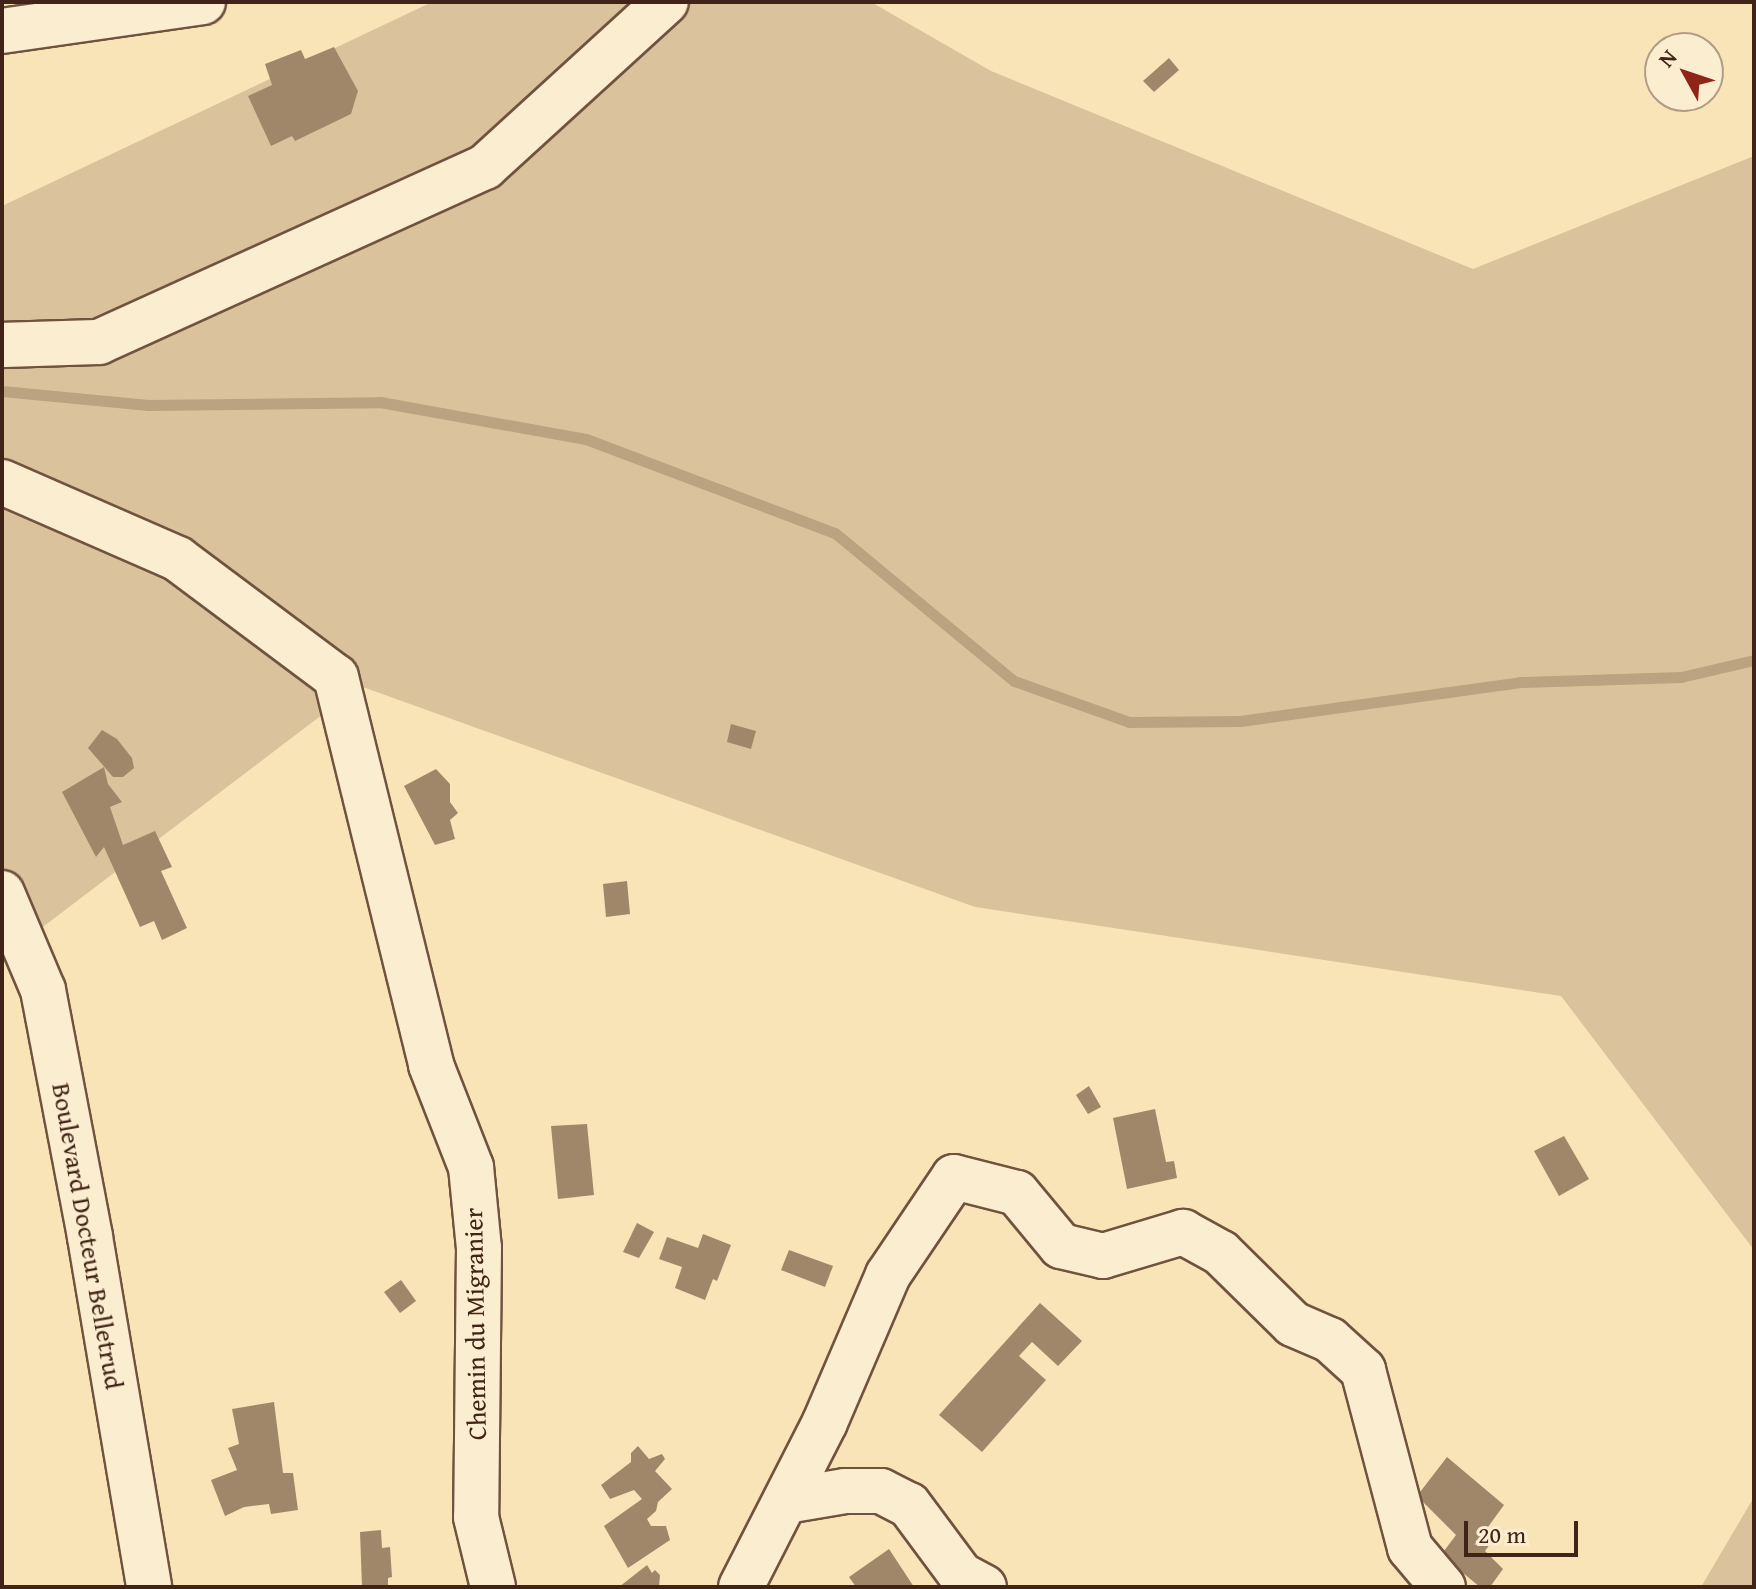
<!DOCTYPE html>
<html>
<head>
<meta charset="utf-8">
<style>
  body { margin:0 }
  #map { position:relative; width:1756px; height:1589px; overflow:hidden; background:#f9e4b7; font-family:"Gentium Book Plus",serif }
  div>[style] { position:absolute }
  .green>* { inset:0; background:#dac39c }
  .stream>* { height:11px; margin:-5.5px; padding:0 5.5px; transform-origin:5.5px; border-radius:5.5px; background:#bba281 }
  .building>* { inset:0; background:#a1876a }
  .roads { filter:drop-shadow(2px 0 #70533f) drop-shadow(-2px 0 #70533f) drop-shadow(0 2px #70533f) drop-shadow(0 -2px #70533f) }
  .street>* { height:44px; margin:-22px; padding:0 22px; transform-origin:22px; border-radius:22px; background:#fbedd0 }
  .secondary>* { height:44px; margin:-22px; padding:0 22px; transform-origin:22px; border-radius:22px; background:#fbedd0 }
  span { translate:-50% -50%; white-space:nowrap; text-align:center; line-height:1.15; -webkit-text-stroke:6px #fbedd0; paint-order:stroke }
  .street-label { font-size:26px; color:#422317 }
  .frame { position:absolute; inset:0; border:4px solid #422317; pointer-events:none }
  .north { position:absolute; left:1644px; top:32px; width:80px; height:80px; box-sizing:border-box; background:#fbedd0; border:2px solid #b19c86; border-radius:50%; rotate:310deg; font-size:22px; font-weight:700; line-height:32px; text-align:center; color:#422317 }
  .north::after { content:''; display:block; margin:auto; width:28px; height:36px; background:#8f2418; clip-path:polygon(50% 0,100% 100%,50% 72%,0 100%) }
  .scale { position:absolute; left:1464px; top:1521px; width:114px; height:36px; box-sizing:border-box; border:4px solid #422317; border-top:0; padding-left:10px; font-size:24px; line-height:28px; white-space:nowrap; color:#422317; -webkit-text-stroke:6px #fbedd0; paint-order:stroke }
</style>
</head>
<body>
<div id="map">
  <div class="green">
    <div style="clip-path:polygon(432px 2px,871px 2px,991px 71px,1473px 269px,1754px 156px,1754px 1250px,1561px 996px,975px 907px,360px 686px,2px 958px,2px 206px)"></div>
    <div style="clip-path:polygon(1754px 1497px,1754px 1587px,1701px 1587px)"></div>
  </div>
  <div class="stream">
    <div style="left:2px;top:391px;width:147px;rotate:5.5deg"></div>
    <div style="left:148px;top:405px;width:232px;rotate:-0.7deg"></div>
    <div style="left:380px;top:402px;width:209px;rotate:10.2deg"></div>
    <div style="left:586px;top:439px;width:266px;rotate:20.7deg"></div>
    <div style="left:835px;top:533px;width:232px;rotate:39.6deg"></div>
    <div style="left:1014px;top:681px;width:122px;rotate:19.6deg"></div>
    <div style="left:1129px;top:722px;width:111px;rotate:-0.5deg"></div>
    <div style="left:1240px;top:721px;width:283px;rotate:-7.9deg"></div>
    <div style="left:1520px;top:682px;width:161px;rotate:-1.8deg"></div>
    <div style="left:1681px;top:677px;width:75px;rotate:-13.1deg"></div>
  </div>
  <div class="building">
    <div style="clip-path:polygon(334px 47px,358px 91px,351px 114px,295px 141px,292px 136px,271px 146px,248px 96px,272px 85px,265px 64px,301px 50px,305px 59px)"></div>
    <div style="clip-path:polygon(1169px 58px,1179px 70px,1154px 92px,1143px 81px)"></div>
    <div style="clip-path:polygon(731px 724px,756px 731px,751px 749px,727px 742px)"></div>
    <div style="clip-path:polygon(102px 730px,117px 739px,132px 758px,134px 768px,123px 777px,113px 777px,88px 748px)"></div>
    <div style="clip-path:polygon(104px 767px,108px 784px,122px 802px,110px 807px,123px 845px,155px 831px,172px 867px,161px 871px,187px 928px,162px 940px,154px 921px,140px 927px,104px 847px,96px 857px,62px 792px)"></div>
    <div style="clip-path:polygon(436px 769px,450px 784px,450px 802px,458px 813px,450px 820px,455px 839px,435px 845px,404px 786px)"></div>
    <div style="clip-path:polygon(627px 881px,630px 914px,606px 917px,603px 884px)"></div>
    <div style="clip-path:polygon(1089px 1086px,1101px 1107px,1088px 1114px,1076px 1095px)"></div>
    <div style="clip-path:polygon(1155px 1109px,1166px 1162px,1174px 1161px,1177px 1178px,1127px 1189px,1113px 1118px)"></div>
    <div style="clip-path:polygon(587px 1124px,594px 1195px,558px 1199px,551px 1126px)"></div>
    <div style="clip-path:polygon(1564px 1136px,1589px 1179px,1559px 1196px,1534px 1151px)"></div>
    <div style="clip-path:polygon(637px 1223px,654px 1232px,639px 1258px,623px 1252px)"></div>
    <div style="clip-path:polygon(703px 1234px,731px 1245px,717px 1281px,713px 1279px,705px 1300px,675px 1288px,682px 1267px,659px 1259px,667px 1237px,698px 1248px)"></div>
    <div style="clip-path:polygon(789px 1250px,833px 1266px,825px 1287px,781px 1270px)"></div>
    <div style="clip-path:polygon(401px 1280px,416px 1301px,400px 1313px,384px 1292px)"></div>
    <div style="clip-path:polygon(1040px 1303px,1082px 1341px,1058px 1366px,1032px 1342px,1019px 1356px,1046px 1380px,982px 1452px,939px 1415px)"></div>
    <div style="clip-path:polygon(274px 1402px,283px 1473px,293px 1473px,298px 1510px,271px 1514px,269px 1504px,244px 1507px,225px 1516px,211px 1480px,237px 1470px,228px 1448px,239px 1444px,232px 1409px)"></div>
    <div style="clip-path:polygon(638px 1446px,649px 1459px,662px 1454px,665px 1459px,655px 1471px,672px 1489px,658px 1502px,656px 1511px,647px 1519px,651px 1526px,666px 1526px,670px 1540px,628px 1568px,604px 1526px,642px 1499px,634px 1490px,610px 1499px,601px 1485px,631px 1462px,631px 1453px)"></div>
    <div style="clip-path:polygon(1447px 1457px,1504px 1505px,1488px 1527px,1496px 1536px,1485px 1551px,1503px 1569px,1490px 1587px,1480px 1587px,1441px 1555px,1456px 1535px,1417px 1496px)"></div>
    <div style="clip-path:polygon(381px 1530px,382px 1548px,390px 1547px,392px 1577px,388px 1578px,388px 1587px,362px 1587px,360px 1532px)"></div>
    <div style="clip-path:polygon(889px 1549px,914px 1587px,856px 1587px,849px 1577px)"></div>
    <div style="clip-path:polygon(647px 1565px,652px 1573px,655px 1570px,660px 1575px,659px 1587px,619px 1587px)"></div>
  </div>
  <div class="roads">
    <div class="street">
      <div style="left:2px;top:345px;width:97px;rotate:-1.8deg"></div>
      <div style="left:99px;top:342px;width:424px;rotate:-24.4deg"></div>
      <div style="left:485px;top:167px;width:245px;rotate:-42.4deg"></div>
      <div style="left:2px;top:482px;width:192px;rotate:23.6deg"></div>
      <div style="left:178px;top:559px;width:197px;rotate:36.8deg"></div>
      <div style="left:336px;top:677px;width:399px;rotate:76.2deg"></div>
      <div style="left:431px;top:1065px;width:110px;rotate:68.6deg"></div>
      <div style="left:471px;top:1167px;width:81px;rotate:84.4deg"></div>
      <div style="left:479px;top:1248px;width:269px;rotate:90.6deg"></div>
      <div style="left:476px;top:1517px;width:72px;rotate:76.3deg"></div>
      <div style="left:786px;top:1501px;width:60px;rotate:-9.6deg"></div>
      <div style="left:845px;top:1491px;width:36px"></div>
      <div style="left:881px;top:1491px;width:31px;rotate:27deg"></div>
      <div style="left:909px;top:1505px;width:87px;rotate:53.4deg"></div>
      <div style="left:961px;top:1575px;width:26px;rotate:28deg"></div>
      <div style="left:741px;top:1587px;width:185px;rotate:-63deg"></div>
      <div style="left:825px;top:1422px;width:160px;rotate:-66.8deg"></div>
      <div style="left:888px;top:1275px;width:118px;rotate:-56deg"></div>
      <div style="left:954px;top:1177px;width:65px;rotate:14.3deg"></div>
      <div style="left:1017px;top:1193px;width:69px;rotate:50.3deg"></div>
      <div style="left:1061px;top:1246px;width:43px;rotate:13.4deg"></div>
      <div style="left:1103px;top:1256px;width:84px;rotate:-16.7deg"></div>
      <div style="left:1183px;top:1232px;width:43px;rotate:28.9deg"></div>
      <div style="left:1221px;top:1253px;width:101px;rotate:44.6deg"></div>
      <div style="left:1293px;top:1324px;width:40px;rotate:23.4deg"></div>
      <div style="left:1330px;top:1340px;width:45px;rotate:42.3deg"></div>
      <div style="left:1363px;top:1370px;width:184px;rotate:75.2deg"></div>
      <div style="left:1410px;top:1548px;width:51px;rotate:49.8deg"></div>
    </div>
    <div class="secondary">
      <div style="left:2px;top:31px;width:203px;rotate:-8.2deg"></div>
      <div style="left:2px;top:893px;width:105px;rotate:67.1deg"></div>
      <div style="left:43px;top:990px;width:251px;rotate:79.2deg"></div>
      <div style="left:90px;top:1237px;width:355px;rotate:80.4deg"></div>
    </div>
  </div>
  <div class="street-label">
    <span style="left:88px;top:1236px;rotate:80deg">Boulevard Docteur Belletrud</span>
    <span style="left:475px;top:1324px;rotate:-91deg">Chemin du Migranier</span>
  </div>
  <div class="frame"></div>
  <div class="north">N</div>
  <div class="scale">20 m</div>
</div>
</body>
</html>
